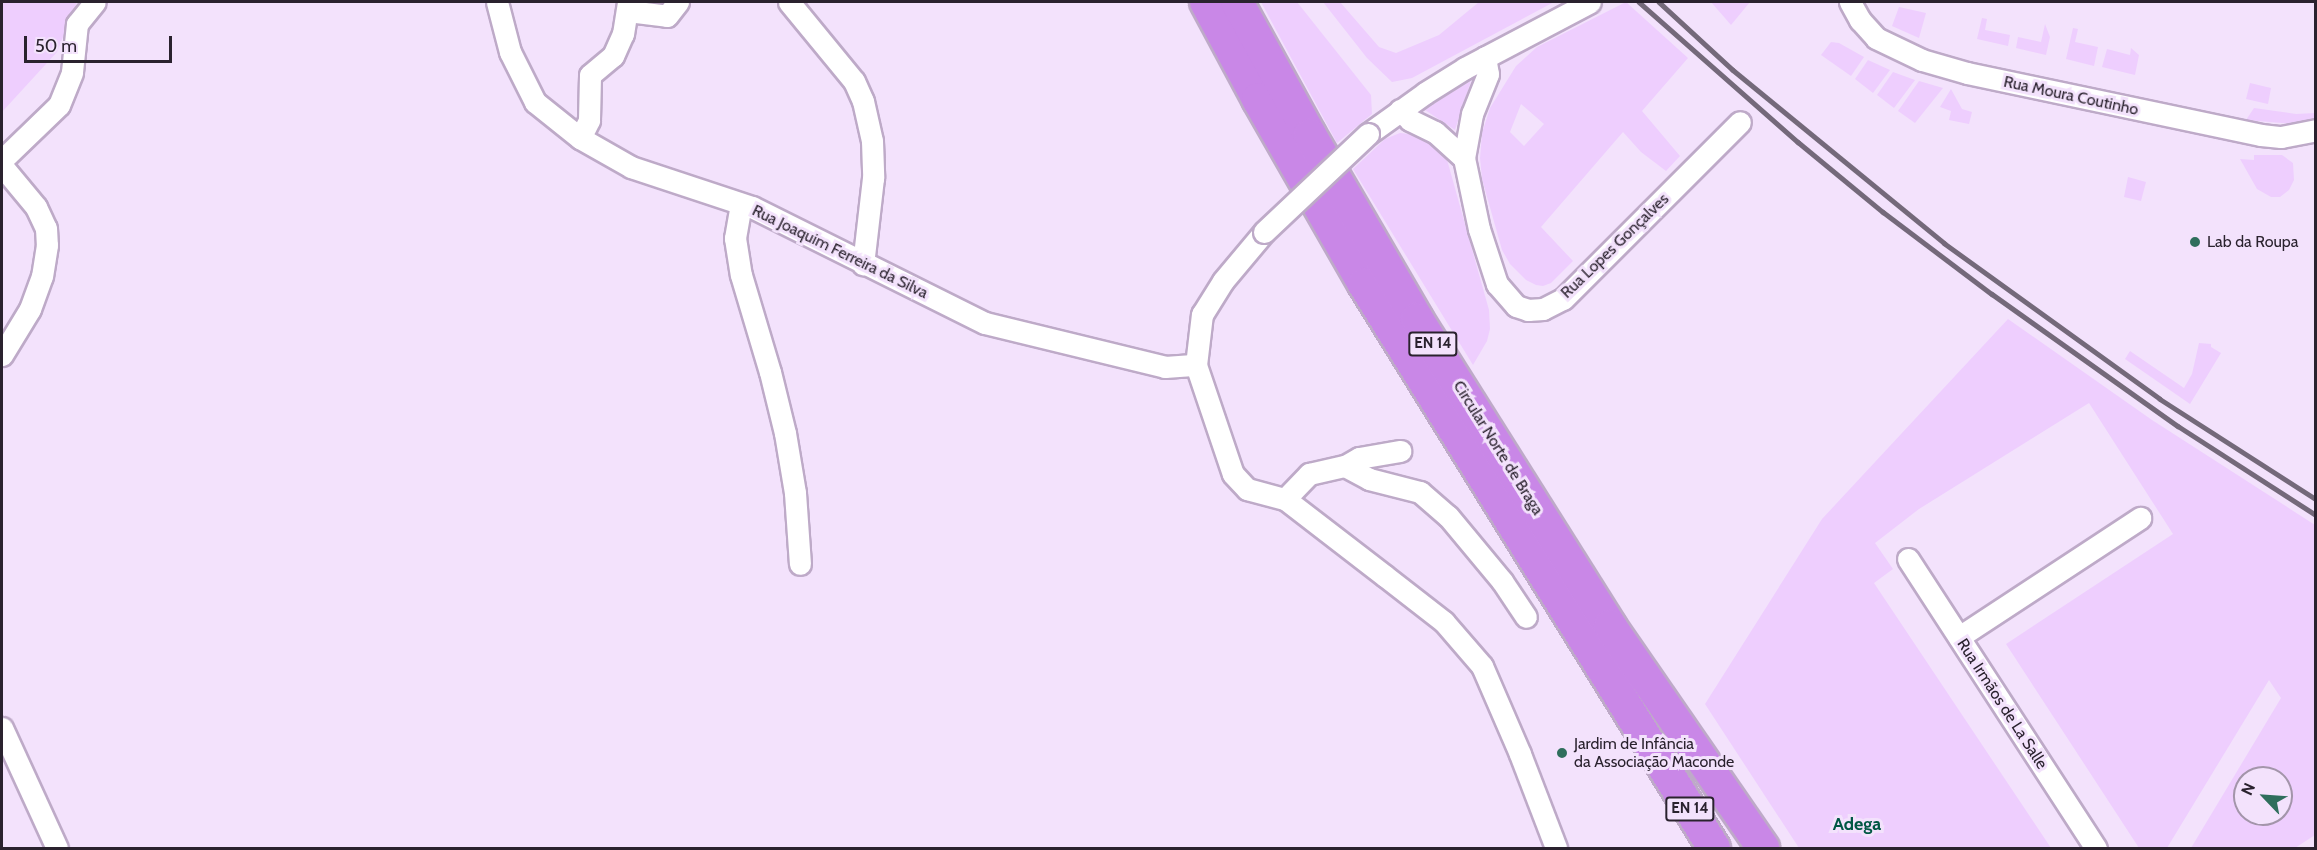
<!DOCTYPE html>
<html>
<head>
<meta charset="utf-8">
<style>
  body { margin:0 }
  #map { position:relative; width:2317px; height:850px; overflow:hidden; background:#f3e2fc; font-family:Cabin,sans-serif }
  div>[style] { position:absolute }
  .green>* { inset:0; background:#eecefe }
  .roads { filter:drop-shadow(2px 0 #beaac8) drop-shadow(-2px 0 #beaac8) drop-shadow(0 2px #beaac8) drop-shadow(0 -2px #beaac8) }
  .minor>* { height:21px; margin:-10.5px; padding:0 10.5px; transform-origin:10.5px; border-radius:10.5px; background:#fff }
  .highway>* { height:32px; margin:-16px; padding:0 16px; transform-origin:16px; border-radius:16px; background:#c987e7 }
  .rail>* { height:4.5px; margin:-2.25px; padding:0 2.25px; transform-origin:2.25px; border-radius:2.25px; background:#74697a }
  .bridges { filter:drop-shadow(2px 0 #beaac8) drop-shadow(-2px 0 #beaac8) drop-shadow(0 2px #beaac8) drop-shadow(0 -2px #beaac8) }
  .minor-bridge>* { height:21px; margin:-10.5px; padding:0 10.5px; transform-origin:10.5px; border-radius:10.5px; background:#fff }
  .dots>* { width:16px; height:16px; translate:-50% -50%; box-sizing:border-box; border:3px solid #f3e2fc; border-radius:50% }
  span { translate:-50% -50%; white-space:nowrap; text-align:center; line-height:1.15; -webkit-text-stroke:6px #f3e2fc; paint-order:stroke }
  .shield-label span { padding:2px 4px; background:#f3e2fc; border:2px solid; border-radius:4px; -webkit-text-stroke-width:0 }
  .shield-label { font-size:15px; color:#2a222e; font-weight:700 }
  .street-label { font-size:16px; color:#2a222e }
  .poi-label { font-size:16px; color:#2a222e }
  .left { translate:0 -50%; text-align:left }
  .neighbourhood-label { font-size:18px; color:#005744; font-weight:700 }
  .frame { position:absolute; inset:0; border:3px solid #2a222e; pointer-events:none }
  .north { position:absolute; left:2233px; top:766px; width:60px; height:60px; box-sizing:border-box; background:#f3e2fc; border:2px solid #a395aa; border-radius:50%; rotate:295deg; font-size:16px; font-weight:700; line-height:24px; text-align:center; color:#2a222e }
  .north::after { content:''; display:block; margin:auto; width:21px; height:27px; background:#2f6e5c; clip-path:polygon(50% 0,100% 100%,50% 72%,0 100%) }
  .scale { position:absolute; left:24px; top:36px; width:148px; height:27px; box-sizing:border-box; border:3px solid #2a222e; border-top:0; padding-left:8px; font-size:18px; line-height:21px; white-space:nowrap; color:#2a222e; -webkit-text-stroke:4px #f3e2fc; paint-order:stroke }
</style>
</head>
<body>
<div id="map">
  <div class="green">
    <div style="clip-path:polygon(2px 2px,77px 2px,57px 52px,2px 112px)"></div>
    <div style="clip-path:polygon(1261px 2px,1297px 2px,1371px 95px,1372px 114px,1337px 143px)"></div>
    <div style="clip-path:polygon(1323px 2px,1340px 2px,1379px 47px,1396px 53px,1439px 35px,1479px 2px,1554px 2px,1412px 78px,1392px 82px,1367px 58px)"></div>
    <div style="clip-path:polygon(evenodd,1626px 2px,1688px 58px,1642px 111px,1680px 156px,1666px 171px,1641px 152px,1623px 132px,1541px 227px,1573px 261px,1551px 283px,1543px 286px,1536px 285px,1526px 280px,1510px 264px,1502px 250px,1482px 179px,1480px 158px,1482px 133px,1490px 108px,1516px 66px,1537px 47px,1626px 2px,1521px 104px,1544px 124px,1524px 146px,1510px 132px,1521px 104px)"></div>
    <div style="clip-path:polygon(1711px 2px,1750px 2px,1731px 25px)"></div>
    <div style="clip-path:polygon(1899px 7px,1926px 13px,1919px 38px,1892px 26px)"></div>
    <div style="clip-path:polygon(1982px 18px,1987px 19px,1985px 30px,2010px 35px,2008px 46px,1977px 39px)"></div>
    <div style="clip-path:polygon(2045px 24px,2050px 37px,2046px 55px,2016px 48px,2018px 37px,2041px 42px)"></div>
    <div style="clip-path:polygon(2073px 28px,2078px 29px,2075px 42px,2098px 47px,2094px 66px,2066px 59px)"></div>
    <div style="clip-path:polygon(1831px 42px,1839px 43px,1864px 57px,1851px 76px,1821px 55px)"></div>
    <div style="clip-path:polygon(2131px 48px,2139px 55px,2135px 75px,2102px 67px,2107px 49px,2130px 55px)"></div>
    <div style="clip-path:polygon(1868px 60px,1890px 70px,1873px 93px,1855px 79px)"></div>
    <div style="clip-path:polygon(1893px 72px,1915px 80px,1894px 108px,1877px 95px)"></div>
    <div style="clip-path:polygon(1471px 81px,1455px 130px,1425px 110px,1442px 98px)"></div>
    <div style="clip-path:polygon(1919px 81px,1943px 88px,1915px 123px,1898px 111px)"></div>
    <div style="clip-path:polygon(2250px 83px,2271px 88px,2268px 104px,2246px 99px)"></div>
    <div style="clip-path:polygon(1951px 89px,1962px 109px,1972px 112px,1969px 124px,1949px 120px,1951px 111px,1940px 107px)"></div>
    <div style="clip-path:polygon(2254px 108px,2296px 114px,2315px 113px,2315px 120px,2295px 124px,2246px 120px)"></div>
    <div style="clip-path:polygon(1400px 133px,1418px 135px,1446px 156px,1489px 310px,1490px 329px,1487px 341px,1473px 365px,1353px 169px,1385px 139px)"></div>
    <div style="clip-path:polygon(2254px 155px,2282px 155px,2293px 163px,2294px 180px,2289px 190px,2280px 197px,2271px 197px,2257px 189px,2240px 159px,2254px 160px)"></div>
    <div style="clip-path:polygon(2128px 177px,2146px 182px,2141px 201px,2124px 197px)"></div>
    <div style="clip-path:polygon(evenodd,2008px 319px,2152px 420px,2315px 525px,2315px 835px,2295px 848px,2191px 848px,2281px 698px,2269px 680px,2167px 848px,2139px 848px,2006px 644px,2173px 534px,2089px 403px,1919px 509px,1875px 543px,1893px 569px,1874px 583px,2051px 848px,1799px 848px,1705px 704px,1822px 519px,2008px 319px,2245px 778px,2281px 778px,2281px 814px,2245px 814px,2245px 778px)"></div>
    <div style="clip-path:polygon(2199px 343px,2211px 344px,2211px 347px,2221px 353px,2190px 404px,2125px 359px,2130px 351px,2184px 388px,2192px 374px)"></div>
  </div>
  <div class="roads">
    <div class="minor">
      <div style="left:497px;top:2px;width:52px;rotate:75.4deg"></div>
      <div style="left:510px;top:52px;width:56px;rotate:63.4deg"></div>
      <div style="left:535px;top:102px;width:58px;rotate:38.7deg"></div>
      <div style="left:580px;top:138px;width:59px;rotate:29.6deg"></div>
      <div style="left:631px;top:167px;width:127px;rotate:18.3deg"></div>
      <div style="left:752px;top:207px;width:260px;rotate:26.5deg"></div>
      <div style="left:985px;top:323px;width:185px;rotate:13.7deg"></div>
      <div style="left:1165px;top:367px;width:31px;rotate:-4deg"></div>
      <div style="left:789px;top:2px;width:102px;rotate:50.6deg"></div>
      <div style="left:854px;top:81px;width:22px;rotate:66deg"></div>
      <div style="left:863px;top:101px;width:41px;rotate:77.3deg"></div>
      <div style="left:872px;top:141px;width:37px;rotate:88deg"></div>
      <div style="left:873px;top:178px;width:87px;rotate:96.6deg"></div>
      <div style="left:1850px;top:2px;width:21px;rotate:61deg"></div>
      <div style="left:1860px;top:20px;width:24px;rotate:48deg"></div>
      <div style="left:1876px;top:38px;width:51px;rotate:25.6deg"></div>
      <div style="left:1922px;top:60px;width:47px;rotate:16.1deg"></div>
      <div style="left:1967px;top:73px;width:300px;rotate:11.9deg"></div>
      <div style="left:2261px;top:135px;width:20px;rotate:6deg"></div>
      <div style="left:2281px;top:137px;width:36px;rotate:-11deg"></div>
      <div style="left:628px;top:11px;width:39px;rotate:7deg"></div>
      <div style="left:667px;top:16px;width:18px;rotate:-52deg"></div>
      <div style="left:1485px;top:57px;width:17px;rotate:80deg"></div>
      <div style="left:1488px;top:74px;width:43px;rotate:111.8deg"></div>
      <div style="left:1472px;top:114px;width:45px;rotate:100.3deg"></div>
      <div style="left:1464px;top:158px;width:73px;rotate:78.1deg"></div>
      <div style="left:1479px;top:229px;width:58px;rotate:71.9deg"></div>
      <div style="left:1497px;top:284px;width:29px;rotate:49deg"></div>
      <div style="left:1516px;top:306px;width:13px;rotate:18deg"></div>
      <div style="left:1528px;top:310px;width:15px;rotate:-4deg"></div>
      <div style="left:1543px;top:309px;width:22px;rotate:-27deg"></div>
      <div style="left:1563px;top:299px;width:250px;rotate:-45deg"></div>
      <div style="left:1400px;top:110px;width:14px;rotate:45deg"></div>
      <div style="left:1410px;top:120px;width:28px;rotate:26deg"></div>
      <div style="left:1435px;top:132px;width:39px;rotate:42deg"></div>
      <div style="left:1368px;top:134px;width:70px;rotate:-35.7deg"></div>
      <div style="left:1425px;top:93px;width:47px;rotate:-32deg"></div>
      <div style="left:1465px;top:68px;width:141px;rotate:-27.8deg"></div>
      <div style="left:580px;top:138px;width:20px;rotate:-63deg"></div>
      <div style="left:589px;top:120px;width:45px;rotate:-88.7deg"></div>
      <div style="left:590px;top:75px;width:30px;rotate:-40deg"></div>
      <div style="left:613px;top:56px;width:24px;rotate:-66deg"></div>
      <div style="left:623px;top:34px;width:32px;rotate:-81deg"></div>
      <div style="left:2px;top:160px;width:79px;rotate:-44deg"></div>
      <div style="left:59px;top:105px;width:35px;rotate:-68deg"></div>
      <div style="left:72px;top:72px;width:48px;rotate:-84.1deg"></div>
      <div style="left:77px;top:24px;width:28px;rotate:-51deg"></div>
      <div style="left:2px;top:166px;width:53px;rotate:50.3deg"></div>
      <div style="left:36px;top:207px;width:23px;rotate:65deg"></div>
      <div style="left:46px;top:228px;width:17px;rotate:87deg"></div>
      <div style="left:47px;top:245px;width:31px;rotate:99deg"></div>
      <div style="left:42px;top:276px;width:35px;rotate:110deg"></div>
      <div style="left:30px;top:309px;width:54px;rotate:121.3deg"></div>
      <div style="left:741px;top:204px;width:35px;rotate:100deg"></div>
      <div style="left:735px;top:238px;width:37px;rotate:81deg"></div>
      <div style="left:741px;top:275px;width:101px;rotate:73.4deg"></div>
      <div style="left:770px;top:372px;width:63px;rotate:76.2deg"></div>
      <div style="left:785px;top:433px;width:61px;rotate:80.5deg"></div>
      <div style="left:795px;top:493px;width:71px;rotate:86deg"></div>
      <div style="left:1264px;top:232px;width:64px;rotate:129.9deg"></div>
      <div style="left:1223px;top:281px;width:39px;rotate:122deg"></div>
      <div style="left:1202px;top:314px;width:51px;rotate:96.7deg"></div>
      <div style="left:1196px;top:365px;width:115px;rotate:71.3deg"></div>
      <div style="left:1233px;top:474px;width:21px;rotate:47deg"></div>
      <div style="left:1247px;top:489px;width:39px;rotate:15deg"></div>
      <div style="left:1285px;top:499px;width:126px;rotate:37.6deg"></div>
      <div style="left:1385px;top:576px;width:75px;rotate:37.9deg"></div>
      <div style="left:1444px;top:622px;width:58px;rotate:49.2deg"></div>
      <div style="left:1482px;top:666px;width:96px;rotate:66.6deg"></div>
      <div style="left:1520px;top:754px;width:101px;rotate:69deg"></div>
      <div style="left:1345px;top:466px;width:27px;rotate:28deg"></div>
      <div style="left:1369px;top:479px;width:53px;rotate:14.3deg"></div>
      <div style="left:1420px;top:492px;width:37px;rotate:41deg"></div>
      <div style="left:1448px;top:516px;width:85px;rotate:50.3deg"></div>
      <div style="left:1502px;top:581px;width:43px;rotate:56.3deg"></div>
      <div style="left:1285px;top:499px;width:35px;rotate:-46deg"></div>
      <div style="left:1309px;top:474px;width:37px;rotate:-13deg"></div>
      <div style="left:1345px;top:466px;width:16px;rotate:-30deg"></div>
      <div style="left:1359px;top:458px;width:42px;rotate:-9.7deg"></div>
      <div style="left:1908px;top:559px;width:345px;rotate:57deg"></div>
      <div style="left:1959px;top:637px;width:217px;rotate:-33.3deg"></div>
      <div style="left:2px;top:728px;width:132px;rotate:65.4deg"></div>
    </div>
    <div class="highway">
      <div style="left:1206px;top:2px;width:110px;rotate:61.8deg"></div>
      <div style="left:1258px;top:99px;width:213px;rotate:60.2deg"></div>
      <div style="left:1364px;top:284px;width:664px;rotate:58.18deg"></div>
      <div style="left:1237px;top:2px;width:152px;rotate:61.2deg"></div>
      <div style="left:1310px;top:135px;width:213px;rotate:59.8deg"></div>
      <div style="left:1417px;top:319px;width:363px;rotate:57.8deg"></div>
      <div style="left:1610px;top:626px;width:270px;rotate:55.4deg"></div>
    </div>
  </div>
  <div class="rail">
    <div style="left:1639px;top:2px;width:212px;rotate:41.4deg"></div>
    <div style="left:1798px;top:142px;width:110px;rotate:39.5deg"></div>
    <div style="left:1883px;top:212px;width:136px;rotate:37deg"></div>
    <div style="left:1992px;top:294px;width:228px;rotate:35.4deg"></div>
    <div style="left:2178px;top:426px;width:164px;rotate:32.8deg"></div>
    <div style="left:1659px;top:2px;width:100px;rotate:42.6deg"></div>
    <div style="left:1733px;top:70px;width:273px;rotate:39.3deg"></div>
    <div style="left:1944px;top:243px;width:266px;rotate:35.8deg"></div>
    <div style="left:2160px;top:399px;width:185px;rotate:32.7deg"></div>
  </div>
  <div class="bridges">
    <div class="minor-bridge">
      <div style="left:1264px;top:232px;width:143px;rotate:-43.3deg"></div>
    </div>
  </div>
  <div class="dots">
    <div style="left:2195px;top:242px;background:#2f6e5c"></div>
    <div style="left:1562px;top:753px;background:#2f6e5c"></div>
  </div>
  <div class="shield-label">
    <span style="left:1433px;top:344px">EN 14</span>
    <span style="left:1690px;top:809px">EN 14</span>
  </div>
  <div class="street-label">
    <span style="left:2071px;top:96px;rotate:12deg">Rua Moura Coutinho</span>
    <span style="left:1615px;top:246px;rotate:-44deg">Rua Lopes Gonçalves</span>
    <span style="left:840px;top:252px;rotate:26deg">Rua Joaquim Ferreira da Silva</span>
    <span style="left:1498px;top:448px;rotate:58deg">Circular Norte de Braga</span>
    <span style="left:2002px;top:704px;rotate:57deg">Rua Irmãos de La Salle</span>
  </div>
  <div class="poi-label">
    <span class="left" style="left:2207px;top:242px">Lab da Roupa</span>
    <span class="left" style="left:1574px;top:753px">Jardim de Infância<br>da Associação Maconde</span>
  </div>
  <div class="neighbourhood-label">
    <span style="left:1857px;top:824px">Adega</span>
  </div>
  <div class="frame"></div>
  <div class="north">N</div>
  <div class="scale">50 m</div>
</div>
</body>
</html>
